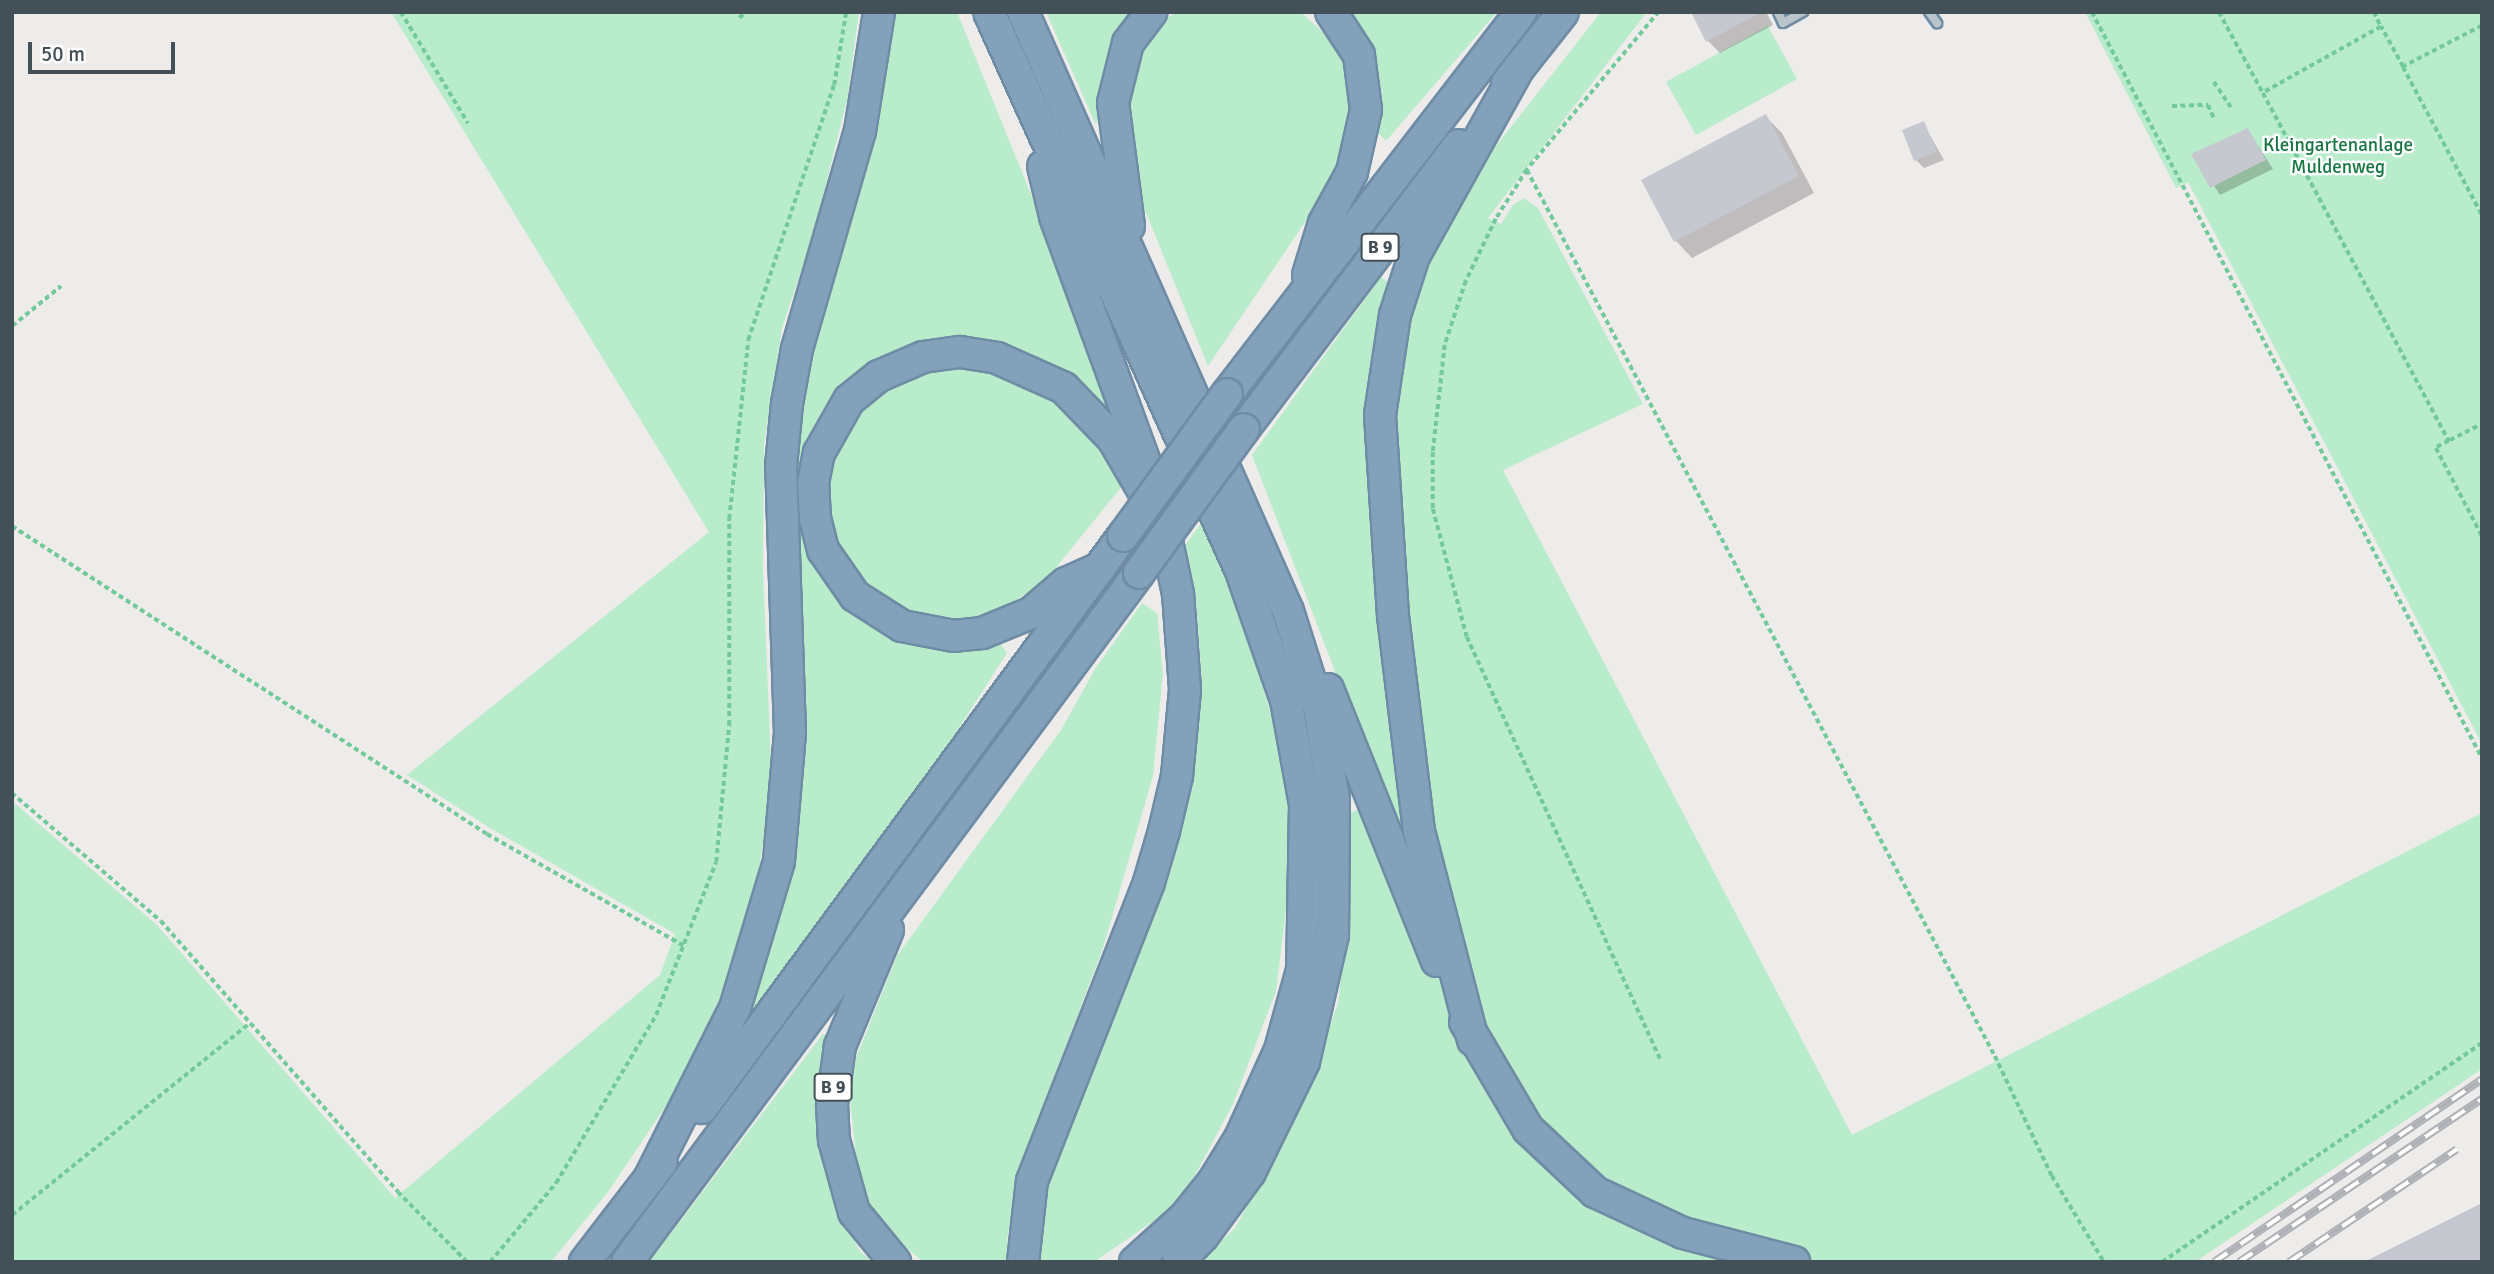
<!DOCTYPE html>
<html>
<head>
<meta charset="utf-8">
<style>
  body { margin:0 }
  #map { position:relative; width:2494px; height:1274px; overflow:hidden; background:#eeebeb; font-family:Signika,sans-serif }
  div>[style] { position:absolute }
  .green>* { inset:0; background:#b9ecca }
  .shadow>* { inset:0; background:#0003 }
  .building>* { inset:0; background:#c5c8ce }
  .path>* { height:3.5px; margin-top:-1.75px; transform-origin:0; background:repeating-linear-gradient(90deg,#72c99a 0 5px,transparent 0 8.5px) }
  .roads { filter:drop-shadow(2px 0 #6f8ca5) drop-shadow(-2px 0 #6f8ca5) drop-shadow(0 2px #6f8ca5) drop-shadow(0 -2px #6f8ca5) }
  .lane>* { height:8px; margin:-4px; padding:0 4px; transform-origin:4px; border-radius:4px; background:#b9c4cb }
  .highway>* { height:30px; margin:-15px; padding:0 15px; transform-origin:15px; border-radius:15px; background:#83a1ba }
  .rail>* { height:8px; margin-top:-4px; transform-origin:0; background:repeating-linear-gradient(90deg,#fff 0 16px,#adb1b6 0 32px); box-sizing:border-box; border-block:2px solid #adb1b6 }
  .bridges { filter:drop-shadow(2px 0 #6f8ca5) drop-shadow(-2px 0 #6f8ca5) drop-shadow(0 2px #6f8ca5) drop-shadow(0 -2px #6f8ca5) }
  .highway-bridge>* { height:30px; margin:-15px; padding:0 15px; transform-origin:15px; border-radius:15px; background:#83a1ba }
  span { translate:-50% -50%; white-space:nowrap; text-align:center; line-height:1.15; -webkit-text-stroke:5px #fff; paint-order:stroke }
  .shield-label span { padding:2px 5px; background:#fff; border:2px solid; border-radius:5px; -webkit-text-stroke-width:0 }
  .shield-label { font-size:18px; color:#445058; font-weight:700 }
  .park-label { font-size:19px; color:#187642 }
  .frame { position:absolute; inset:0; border:14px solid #445058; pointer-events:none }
  .scale { position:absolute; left:28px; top:42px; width:147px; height:32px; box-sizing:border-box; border:4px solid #445058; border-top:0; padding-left:9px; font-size:21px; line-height:24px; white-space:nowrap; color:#445058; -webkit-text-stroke:5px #fff; paint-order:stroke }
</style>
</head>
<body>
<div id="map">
  <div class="green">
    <div style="clip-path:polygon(391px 12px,859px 12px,847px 100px,812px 239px,782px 328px,764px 443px,763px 569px,772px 787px,757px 881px,724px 989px,680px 1085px,608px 1192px,551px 1262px,12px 1262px,12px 801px,157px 925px,395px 1198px,660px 975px,675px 934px,490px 828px,407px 775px,709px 532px)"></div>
    <div style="clip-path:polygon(891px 12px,957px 12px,1121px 416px,1123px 485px,1045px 581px,984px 621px,1007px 653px,948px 745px,758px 1011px,750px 1006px,772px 936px,792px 458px,804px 367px,882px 94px)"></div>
    <div style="clip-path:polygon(1046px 12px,1133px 12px,1103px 72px,1103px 119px,1095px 123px)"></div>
    <div style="clip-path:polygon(1177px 12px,1301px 12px,1328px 37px,1346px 68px,1351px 108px,1344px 152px,1326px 191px,1208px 366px,1140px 198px,1132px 148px,1130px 99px,1137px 54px,1153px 26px)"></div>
    <div style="clip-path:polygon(1348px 12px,1497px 12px,1386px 141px,1377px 132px,1381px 93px,1375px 57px)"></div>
    <div style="clip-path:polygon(1601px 12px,1647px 12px,1488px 218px,1501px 224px,1513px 205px,1524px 198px,1538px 208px,1643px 404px,1503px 470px,1852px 1135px,2482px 813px,2482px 1069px,2195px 1262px,1199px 1262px,1235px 1228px,1292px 1125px,1338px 1004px,1349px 907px,1350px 813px,1384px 799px,1252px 455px,1381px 277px,1415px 305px,1426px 269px,1474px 174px)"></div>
    <div style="clip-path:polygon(2085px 12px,2482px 12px,2482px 744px,2188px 182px,2176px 188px)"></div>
    <div style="clip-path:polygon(1768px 26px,1797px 79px,1696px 135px,1666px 82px)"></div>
    <div style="clip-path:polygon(1203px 521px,1246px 632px,1274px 724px,1287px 791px,1292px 862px,1276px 991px,1233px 1104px,1194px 1177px,1165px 1213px,1094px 1262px,1038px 1262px,1043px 1190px,1171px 871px,1193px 778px,1202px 680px,1195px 590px,1185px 545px)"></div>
    <div style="clip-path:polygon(1142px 603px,1157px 613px,1163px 673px,1153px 776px,1103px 948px,1021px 1164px,1007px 1239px,1010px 1262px,923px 1262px,893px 1236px,872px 1209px,858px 1174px,850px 1099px,856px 1058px,897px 956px,1061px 730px,1095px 669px)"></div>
    <div style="clip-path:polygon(823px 1034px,830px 1037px,817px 1089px,821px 1151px,837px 1209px,860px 1251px,872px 1262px,649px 1262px)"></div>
  </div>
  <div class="shadow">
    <div style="clip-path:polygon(1700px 12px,1766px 12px,1773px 25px,1720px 53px,1708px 41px)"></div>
    <div style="clip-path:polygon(1765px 116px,1782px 133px,1814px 193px,1692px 258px,1676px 241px)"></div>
    <div style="clip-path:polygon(1923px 123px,1944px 160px,1924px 168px,1916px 160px)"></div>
    <div style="clip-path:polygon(2248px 130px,2273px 169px,2220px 195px,2194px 155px)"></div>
  </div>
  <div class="building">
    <div style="clip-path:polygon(1691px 12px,1762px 12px,1706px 42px)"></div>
    <div style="clip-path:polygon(1766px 114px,1799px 176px,1674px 242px,1641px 180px)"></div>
    <div style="clip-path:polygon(1924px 121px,1937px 152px,1914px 161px,1902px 130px)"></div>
    <div style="clip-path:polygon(2248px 128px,2266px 160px,2210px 188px,2191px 154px)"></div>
    <div style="clip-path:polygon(2482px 1203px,2482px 1262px,2364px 1262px)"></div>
  </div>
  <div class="path">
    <div style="left:401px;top:12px;width:130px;rotate:58.9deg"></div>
    <div style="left:1659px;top:12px;width:206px;rotate:129.9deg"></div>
    <div style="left:1527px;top:170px;width:58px;rotate:122.3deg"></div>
    <div style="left:1496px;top:219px;width:69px;rotate:115.8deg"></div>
    <div style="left:1466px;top:281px;width:67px;rotate:108.2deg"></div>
    <div style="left:1445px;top:345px;width:108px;rotate:96.4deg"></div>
    <div style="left:1433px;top:452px;width:57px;rotate:90deg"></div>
    <div style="left:1433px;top:509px;width:132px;rotate:75.1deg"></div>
    <div style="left:1467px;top:637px;width:465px;rotate:65.4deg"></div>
    <div style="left:2092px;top:12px;width:842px;rotate:62.4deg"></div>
    <div style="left:2219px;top:12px;width:92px;rotate:61.5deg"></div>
    <div style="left:2374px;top:12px;width:17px;rotate:65deg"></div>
    <div style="left:739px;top:18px;width:9px;rotate:-41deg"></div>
    <div style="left:2482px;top:26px;width:89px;rotate:152.6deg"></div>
    <div style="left:2403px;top:67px;width:46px;rotate:-118.8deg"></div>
    <div style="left:2381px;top:27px;width:135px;rotate:150.8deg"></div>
    <div style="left:2263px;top:93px;width:395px;rotate:61.9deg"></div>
    <div style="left:2449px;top:441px;width:15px;rotate:152deg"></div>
    <div style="left:2436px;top:448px;width:99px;rotate:62.4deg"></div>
    <div style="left:2403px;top:67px;width:168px;rotate:61.9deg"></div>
    <div style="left:2214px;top:82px;width:34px;rotate:56deg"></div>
    <div style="left:2172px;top:106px;width:36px;rotate:-2deg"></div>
    <div style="left:2208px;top:105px;width:17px;rotate:65deg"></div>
    <div style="left:1527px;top:170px;width:1002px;rotate:62.16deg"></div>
    <div style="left:1995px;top:1056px;width:133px;rotate:64.6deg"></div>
    <div style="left:2052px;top:1176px;width:100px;rotate:58.8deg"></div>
    <div style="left:12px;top:326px;width:63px;rotate:-39.2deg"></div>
    <div style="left:2450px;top:440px;width:36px;rotate:-27deg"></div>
    <div style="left:12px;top:526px;width:566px;rotate:32.96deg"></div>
    <div style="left:487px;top:834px;width:227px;rotate:29.6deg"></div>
    <div style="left:12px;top:793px;width:196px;rotate:40.7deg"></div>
    <div style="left:161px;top:921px;width:360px;rotate:48.8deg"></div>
    <div style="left:398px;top:1192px;width:98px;rotate:45.4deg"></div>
    <div style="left:12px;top:1215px;width:306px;rotate:-38.9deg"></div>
    <div style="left:490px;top:1262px;width:103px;rotate:-50.1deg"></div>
    <div style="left:556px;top:1183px;width:196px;rotate:-59.2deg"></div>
    <div style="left:656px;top:1015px;width:164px;rotate:-68.6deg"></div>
    <div style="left:716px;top:862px;width:138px;rotate:-84.6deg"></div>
    <div style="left:729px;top:725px;width:206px;rotate:-90deg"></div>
    <div style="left:729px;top:519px;width:180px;rotate:-83.9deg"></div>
    <div style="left:748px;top:340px;width:269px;rotate:-71.4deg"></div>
    <div style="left:834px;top:85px;width:74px;rotate:-80.7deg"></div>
    <div style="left:2162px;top:1262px;width:388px;rotate:-34.4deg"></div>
  </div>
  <div class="roads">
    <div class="lane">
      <div style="left:1778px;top:12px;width:12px;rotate:66deg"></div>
      <div style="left:1783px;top:23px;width:23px;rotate:-29deg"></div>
      <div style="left:1929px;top:12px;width:14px;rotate:54deg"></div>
    </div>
    <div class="highway">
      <div style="left:989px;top:12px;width:613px;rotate:65.73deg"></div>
      <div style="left:1241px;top:571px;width:137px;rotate:70.8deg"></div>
      <div style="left:1286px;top:700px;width:107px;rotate:79.7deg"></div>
      <div style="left:1305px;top:805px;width:165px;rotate:91deg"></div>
      <div style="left:1302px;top:970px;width:83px;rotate:105.4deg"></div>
      <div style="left:1280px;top:1050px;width:97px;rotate:114.4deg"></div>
      <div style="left:1240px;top:1138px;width:52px;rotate:121.5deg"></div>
      <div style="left:1213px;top:1182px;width:46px;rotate:128.9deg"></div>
      <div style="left:1184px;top:1218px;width:66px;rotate:138.1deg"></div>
      <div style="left:1023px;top:12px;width:655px;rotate:66.14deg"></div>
      <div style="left:1288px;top:611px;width:103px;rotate:72.4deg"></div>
      <div style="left:1319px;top:709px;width:91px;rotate:80.5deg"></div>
      <div style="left:1334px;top:799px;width:136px;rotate:90.4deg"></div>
      <div style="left:1333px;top:935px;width:130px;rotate:102.9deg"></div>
      <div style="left:1304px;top:1062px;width:123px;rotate:116.1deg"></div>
      <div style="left:1250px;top:1172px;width:79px;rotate:126.3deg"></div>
      <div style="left:1203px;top:1236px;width:36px;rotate:134deg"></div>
      <div style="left:1507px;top:83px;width:90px;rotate:-51.7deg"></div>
      <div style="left:1129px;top:226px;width:124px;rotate:-97.4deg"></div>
      <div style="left:1113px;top:103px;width:62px;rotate:-76deg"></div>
      <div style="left:1128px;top:43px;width:39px;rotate:-53deg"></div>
      <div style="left:1308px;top:275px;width:54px;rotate:-72.9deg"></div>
      <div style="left:1324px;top:223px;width:58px;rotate:-61.2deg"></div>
      <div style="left:1352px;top:172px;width:64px;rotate:-77.3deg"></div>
      <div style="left:1366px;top:110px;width:55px;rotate:-97.3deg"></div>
      <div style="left:1359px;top:55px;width:51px;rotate:-123.1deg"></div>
      <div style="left:1227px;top:394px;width:482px;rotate:-52.4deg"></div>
      <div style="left:1244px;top:429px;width:356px;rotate:-52.9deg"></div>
      <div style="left:1100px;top:568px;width:37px;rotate:156deg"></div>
      <div style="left:1066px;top:583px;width:46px;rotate:139.4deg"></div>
      <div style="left:1031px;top:613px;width:53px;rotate:157.8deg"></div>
      <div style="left:982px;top:633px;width:28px;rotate:174deg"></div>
      <div style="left:954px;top:636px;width:53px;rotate:-169.1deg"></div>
      <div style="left:902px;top:626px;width:56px;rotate:-147.4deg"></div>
      <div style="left:855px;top:596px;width:56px;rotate:-124.8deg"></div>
      <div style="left:823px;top:550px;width:32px;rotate:-104deg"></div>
      <div style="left:815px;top:519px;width:36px;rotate:-93deg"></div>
      <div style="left:813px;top:483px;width:31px;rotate:-79deg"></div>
      <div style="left:819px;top:453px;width:61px;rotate:-60.5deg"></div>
      <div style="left:849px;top:400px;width:38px;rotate:-39deg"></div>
      <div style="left:879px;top:376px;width:48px;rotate:-23.4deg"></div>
      <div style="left:923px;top:357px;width:37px;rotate:-8deg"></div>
      <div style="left:960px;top:352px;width:37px;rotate:9deg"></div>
      <div style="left:997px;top:358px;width:73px;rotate:24.1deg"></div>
      <div style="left:1064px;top:388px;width:71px;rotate:46.1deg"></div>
      <div style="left:1113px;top:439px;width:61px;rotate:59.7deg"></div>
      <div style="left:1328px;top:689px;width:293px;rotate:68.2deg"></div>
      <div style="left:888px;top:930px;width:126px;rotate:112.5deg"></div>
      <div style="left:840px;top:1046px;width:59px;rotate:97.9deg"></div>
      <div style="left:832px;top:1104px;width:36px;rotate:87deg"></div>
      <div style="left:834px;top:1140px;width:75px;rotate:74.5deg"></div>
      <div style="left:854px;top:1212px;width:65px;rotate:50.6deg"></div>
      <div style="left:1465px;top:1022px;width:124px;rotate:59.5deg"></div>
      <div style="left:1528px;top:1129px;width:92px;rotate:43.2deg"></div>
      <div style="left:1595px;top:1192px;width:97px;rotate:25deg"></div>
      <div style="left:1683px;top:1233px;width:115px;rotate:14.6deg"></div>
      <div style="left:1473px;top:1040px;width:216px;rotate:-104.5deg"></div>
      <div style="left:1419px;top:831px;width:217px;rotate:-96.9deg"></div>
      <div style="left:1393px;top:616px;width:201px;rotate:-93.7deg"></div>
      <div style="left:1380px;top:415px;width:101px;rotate:-81.5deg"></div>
      <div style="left:1395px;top:315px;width:62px;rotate:-72.1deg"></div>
      <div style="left:1414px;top:256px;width:216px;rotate:-60.9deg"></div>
      <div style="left:702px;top:1108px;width:710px;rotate:-53.65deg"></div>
      <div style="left:650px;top:1177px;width:189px;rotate:-63.3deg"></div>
      <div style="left:735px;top:1008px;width:153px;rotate:-73.3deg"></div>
      <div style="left:779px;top:861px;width:128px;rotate:-85.1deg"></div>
      <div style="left:790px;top:733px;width:267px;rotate:-91.9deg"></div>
      <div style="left:781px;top:466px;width:62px;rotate:-84.5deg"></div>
      <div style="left:787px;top:404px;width:56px;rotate:-79.7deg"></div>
      <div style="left:797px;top:349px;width:227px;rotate:-73.9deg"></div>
      <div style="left:860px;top:131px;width:121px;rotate:-80.9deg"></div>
      <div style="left:585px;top:1262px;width:126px;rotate:-52.4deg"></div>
      <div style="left:627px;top:1262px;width:858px;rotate:-53.38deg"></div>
      <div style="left:1023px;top:1262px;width:81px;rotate:-83.7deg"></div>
      <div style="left:1032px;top:1181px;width:321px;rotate:-68.6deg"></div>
      <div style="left:1149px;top:882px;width:53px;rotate:-73.6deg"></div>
      <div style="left:1164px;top:831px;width:57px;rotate:-76.7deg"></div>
      <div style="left:1177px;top:776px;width:87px;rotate:-84.7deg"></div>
      <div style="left:1185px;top:689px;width:95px;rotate:-94.2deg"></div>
      <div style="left:1178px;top:594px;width:98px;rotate:-101.8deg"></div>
      <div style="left:1158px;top:498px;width:300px;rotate:-110.1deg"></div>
      <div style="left:1055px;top:216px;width:51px;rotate:-103.5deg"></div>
    </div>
  </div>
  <div class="rail">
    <div style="left:2214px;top:1262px;width:325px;rotate:-34.3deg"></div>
    <div style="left:2239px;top:1262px;width:293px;rotate:-33.9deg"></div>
    <div style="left:2289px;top:1262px;width:202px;rotate:-33.9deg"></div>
  </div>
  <div class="bridges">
    <div class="highway-bridge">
      <div style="left:1123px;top:536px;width:176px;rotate:-53.8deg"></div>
      <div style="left:1139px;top:573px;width:178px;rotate:-53.9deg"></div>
    </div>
  </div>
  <div class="shield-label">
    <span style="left:1380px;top:247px">B 9</span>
    <span style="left:833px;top:1087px">B 9</span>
  </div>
  <div class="park-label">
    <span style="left:2338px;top:157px">Kleingartenanlage<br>Muldenweg</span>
  </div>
  <div class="frame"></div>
  <div class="scale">50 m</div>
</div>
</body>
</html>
